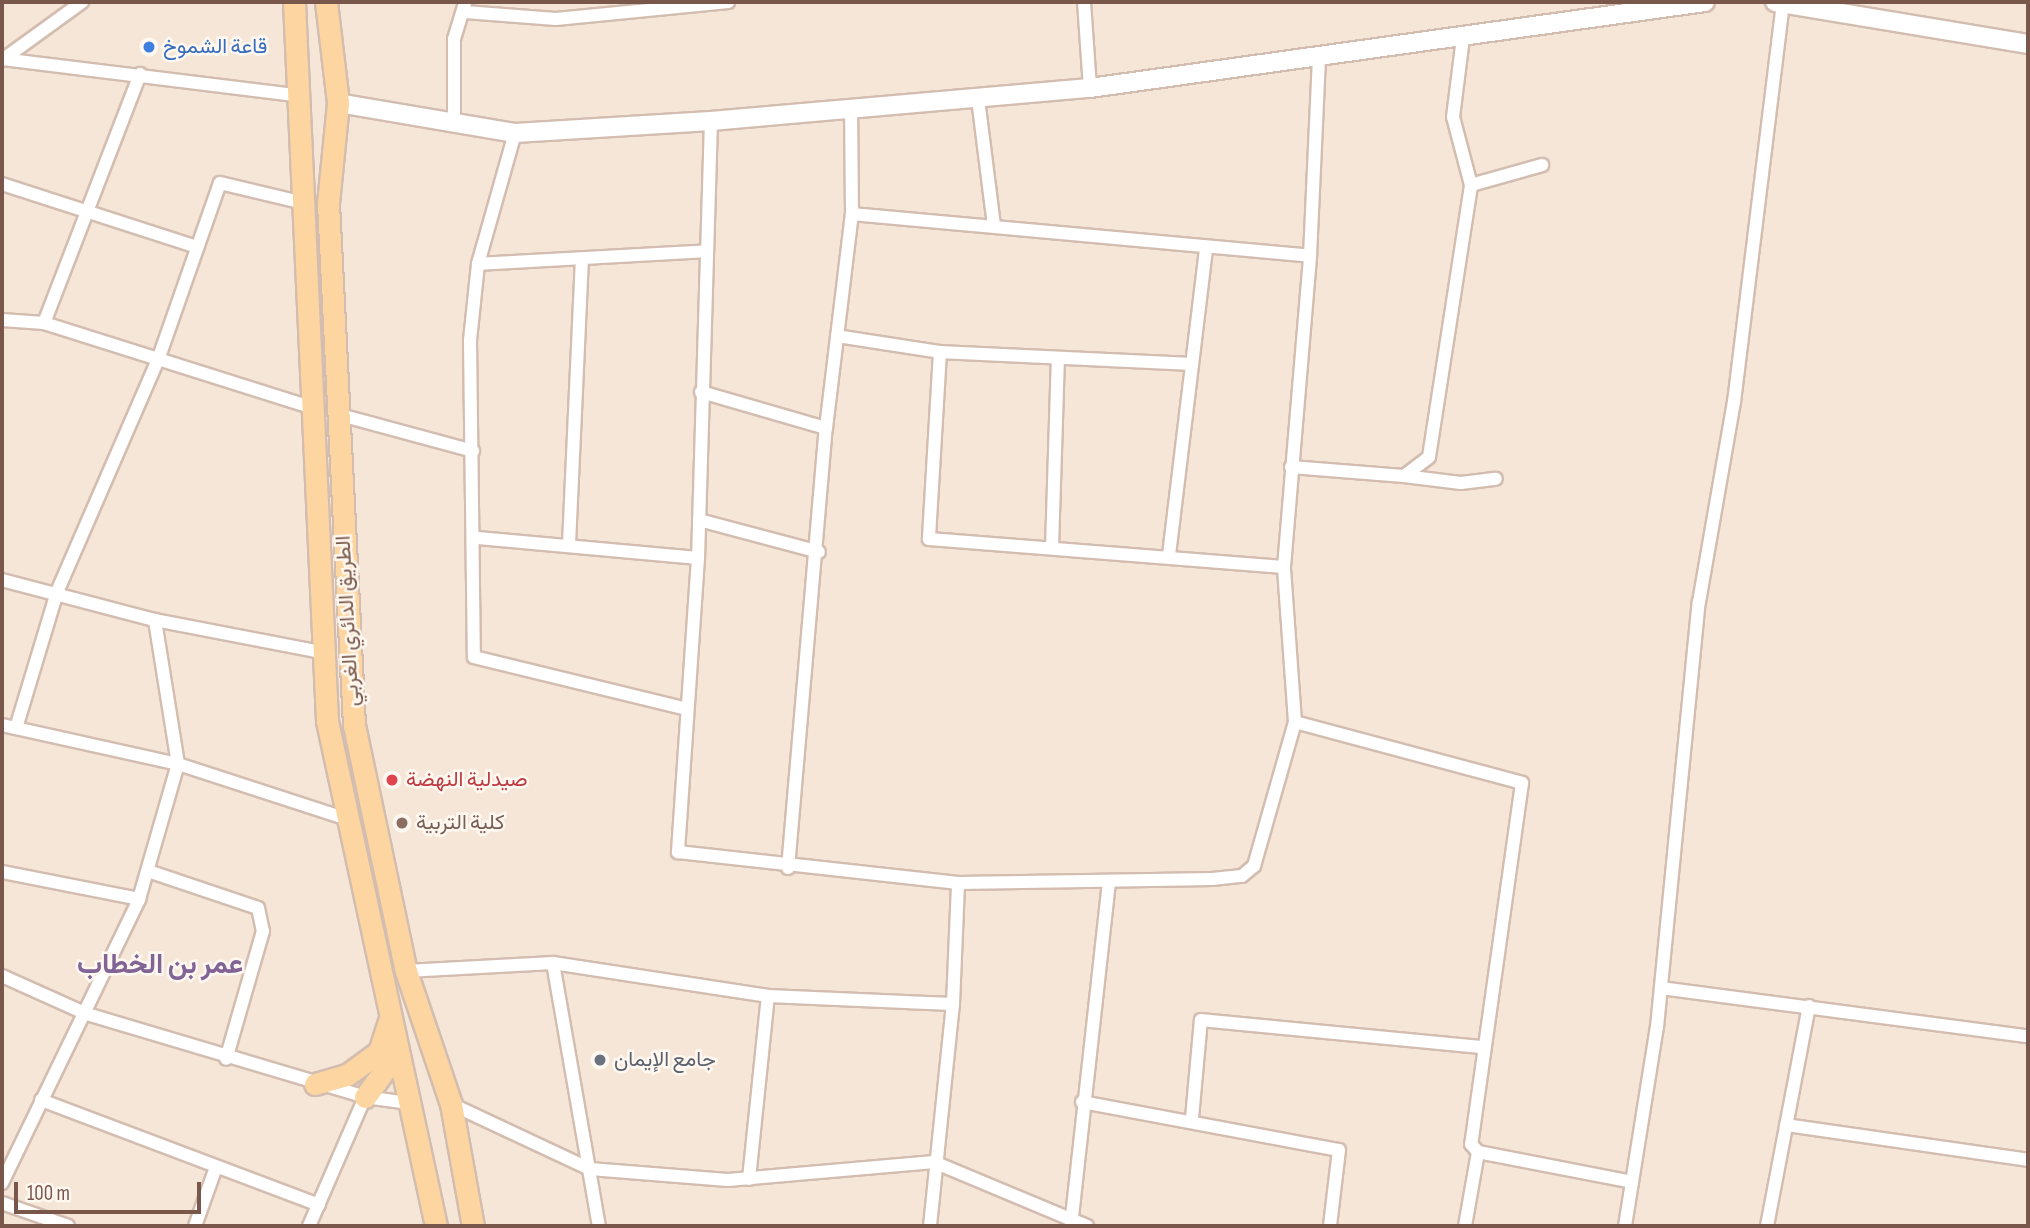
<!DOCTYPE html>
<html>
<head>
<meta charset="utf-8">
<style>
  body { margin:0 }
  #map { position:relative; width:2030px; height:1228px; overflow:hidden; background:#fdf4e9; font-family:"Sofia Sans Condensed",Vazirmatn,sans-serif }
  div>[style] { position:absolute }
  .residential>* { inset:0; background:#f5e6d7 }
  .roads { filter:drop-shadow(2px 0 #d3bdb0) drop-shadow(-2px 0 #d3bdb0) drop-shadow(0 2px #d3bdb0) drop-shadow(0 -2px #d3bdb0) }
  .street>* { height:12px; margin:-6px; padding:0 6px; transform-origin:6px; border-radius:6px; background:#fff }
  .secondary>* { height:18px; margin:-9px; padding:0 9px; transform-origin:9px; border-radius:9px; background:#fff }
  .primary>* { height:21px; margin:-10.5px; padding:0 10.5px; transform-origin:10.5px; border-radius:10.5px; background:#fdd5a0 }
  .dots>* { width:19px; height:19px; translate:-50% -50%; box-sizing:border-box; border:4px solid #fff8f0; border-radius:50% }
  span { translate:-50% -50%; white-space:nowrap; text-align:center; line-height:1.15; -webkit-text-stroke:5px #fff8f0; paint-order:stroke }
  .shop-label { font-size:21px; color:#366cbe }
  .left { translate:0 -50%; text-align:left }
  .street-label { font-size:21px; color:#79584b }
  .health-label { font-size:21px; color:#be3a42 }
  .education-label { font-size:21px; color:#785e54 }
  .worship-label { font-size:21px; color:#5b616d }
  .district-label { font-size:28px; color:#816395; font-weight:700 }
  .frame { position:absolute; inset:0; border:4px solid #79584b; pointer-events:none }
  .scale { position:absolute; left:14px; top:1182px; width:187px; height:32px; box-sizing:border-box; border:4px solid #79584b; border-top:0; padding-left:9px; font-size:21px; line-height:24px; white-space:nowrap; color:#79584b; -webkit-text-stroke:5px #fff8f0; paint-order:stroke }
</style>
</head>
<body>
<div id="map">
  <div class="residential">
    <div style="clip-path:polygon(2px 2px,2028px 2px,2028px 1226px,2px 1226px)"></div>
  </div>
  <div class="roads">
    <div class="street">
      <div style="left:1084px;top:2px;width:86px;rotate:86deg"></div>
      <div style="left:465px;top:12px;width:91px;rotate:4.4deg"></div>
      <div style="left:556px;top:19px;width:173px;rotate:-5.6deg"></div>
      <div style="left:2px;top:59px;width:297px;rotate:7deg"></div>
      <div style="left:2px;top:60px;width:99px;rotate:-35.9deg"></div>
      <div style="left:978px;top:99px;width:128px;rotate:82.8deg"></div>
      <div style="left:711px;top:121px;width:437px;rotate:91.7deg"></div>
      <div style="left:698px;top:558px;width:295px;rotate:93.9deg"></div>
      <div style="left:678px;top:852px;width:282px;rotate:6.3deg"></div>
      <div style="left:958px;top:883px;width:254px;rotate:-0.9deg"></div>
      <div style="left:1212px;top:879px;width:30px;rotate:-6deg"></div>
      <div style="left:1242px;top:876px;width:16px;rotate:-40deg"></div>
      <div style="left:1254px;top:866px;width:150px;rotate:-74.1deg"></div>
      <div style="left:1295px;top:722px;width:155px;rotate:-94.1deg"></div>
      <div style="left:1284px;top:567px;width:312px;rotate:-85.2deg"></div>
      <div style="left:1310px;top:256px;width:197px;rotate:-87.4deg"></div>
      <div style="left:454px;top:125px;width:86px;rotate:-90deg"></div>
      <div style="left:454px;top:39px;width:39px;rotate:-73deg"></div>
      <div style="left:515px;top:133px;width:136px;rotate:105.8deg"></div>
      <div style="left:478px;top:264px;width:76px;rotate:96deg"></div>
      <div style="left:470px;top:340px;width:317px;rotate:89.3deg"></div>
      <div style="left:474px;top:657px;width:215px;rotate:13.7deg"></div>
      <div style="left:2px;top:184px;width:205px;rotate:17.9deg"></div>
      <div style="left:1471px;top:185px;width:74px;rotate:-15.7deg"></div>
      <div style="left:852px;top:214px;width:460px;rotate:5.2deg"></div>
      <div style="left:478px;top:264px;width:229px;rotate:-3.2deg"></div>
      <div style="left:2px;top:320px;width:42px;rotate:4.1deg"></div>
      <div style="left:44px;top:323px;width:280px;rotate:17.5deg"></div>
      <div style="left:44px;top:323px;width:267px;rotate:-68.9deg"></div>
      <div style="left:837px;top:336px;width:104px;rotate:8.8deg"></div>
      <div style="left:940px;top:352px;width:187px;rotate:93.4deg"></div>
      <div style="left:929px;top:539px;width:356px;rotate:4.5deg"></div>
      <div style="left:940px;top:352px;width:252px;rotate:2.7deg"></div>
      <div style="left:701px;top:392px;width:130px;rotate:16.1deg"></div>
      <div style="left:337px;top:414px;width:141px;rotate:15.2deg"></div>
      <div style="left:1291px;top:467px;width:113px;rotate:4.6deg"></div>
      <div style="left:1404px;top:476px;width:31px;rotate:-37deg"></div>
      <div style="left:1429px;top:457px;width:275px;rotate:-81.2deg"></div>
      <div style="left:1471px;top:185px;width:70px;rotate:-104.8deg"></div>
      <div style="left:1453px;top:117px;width:80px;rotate:-82.8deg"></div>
      <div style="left:1404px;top:476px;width:57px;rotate:7deg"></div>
      <div style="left:1461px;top:483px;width:35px;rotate:-7deg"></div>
      <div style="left:699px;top:520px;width:124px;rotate:14.9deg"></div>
      <div style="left:478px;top:538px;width:221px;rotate:5.2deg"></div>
      <div style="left:569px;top:544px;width:284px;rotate:-87.4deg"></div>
      <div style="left:1052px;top:547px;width:189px;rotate:-88.2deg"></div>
      <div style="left:1169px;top:555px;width:307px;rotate:-83.1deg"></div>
      <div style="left:2px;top:580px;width:158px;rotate:14.7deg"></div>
      <div style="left:155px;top:620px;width:169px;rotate:10.9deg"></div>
      <div style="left:1295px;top:722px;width:235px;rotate:15deg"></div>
      <div style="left:1522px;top:783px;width:365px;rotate:98deg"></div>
      <div style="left:1471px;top:1144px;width:11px;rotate:49deg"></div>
      <div style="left:1478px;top:1152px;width:157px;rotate:11deg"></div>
      <div style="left:2px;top:725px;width:180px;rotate:12.5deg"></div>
      <div style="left:178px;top:764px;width:178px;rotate:18deg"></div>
      <div style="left:16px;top:728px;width:142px;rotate:-73.2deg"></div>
      <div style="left:57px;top:592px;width:256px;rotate:-66.5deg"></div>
      <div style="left:159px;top:357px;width:184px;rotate:-70.7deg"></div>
      <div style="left:220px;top:183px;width:82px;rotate:13.4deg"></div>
      <div style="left:788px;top:868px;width:442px;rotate:-85.1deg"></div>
      <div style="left:826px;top:428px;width:216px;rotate:-83.1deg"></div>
      <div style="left:852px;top:214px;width:105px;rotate:-90.5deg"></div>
      <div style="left:148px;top:871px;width:116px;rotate:18.6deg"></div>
      <div style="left:258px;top:908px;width:24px;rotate:78deg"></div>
      <div style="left:263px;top:931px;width:133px;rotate:106.1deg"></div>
      <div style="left:2px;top:872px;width:140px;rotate:11.1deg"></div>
      <div style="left:553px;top:963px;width:267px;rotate:80.1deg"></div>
      <div style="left:406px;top:971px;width:147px;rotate:-3.1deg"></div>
      <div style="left:553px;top:963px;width:218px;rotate:8.7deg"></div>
      <div style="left:768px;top:996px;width:185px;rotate:2.5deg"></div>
      <div style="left:2px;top:976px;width:93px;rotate:24.1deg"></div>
      <div style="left:87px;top:1014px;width:290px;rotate:16.6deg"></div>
      <div style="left:1661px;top:988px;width:370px;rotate:7.5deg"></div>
      <div style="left:41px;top:1100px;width:297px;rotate:20.7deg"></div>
      <div style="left:1082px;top:1102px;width:261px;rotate:10.6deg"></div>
      <div style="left:1339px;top:1150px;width:77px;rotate:96.8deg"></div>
      <div style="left:451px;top:1104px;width:153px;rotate:25.1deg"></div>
      <div style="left:590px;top:1169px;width:138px;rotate:4.6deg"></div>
      <div style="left:728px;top:1180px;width:207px;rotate:-5deg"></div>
      <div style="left:934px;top:1162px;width:166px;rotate:22.7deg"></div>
      <div style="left:1192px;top:1118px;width:98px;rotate:-84.8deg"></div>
      <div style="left:1201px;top:1020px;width:283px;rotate:5.5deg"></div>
      <div style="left:1786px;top:1125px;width:245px;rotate:8.2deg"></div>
      <div style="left:749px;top:1179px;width:184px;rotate:-84.1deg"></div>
      <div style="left:2px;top:1183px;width:315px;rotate:-64.2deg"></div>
      <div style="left:139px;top:899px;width:141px;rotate:-73.9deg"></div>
      <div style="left:178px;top:764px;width:146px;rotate:-99.1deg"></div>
      <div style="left:2px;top:1203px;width:70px;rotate:19.2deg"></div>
      <div style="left:195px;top:1226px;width:63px;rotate:-70.4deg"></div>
      <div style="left:309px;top:1226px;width:141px;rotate:-66.5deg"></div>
      <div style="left:365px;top:1097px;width:43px;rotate:7.9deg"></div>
      <div style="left:930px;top:1226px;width:223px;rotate:-84.1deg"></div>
      <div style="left:953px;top:1004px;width:121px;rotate:-87.6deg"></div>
      <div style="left:1071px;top:1226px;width:344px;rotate:-83.7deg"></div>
      <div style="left:1465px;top:1226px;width:75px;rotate:-80deg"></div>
      <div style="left:1625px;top:1226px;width:202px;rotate:-80.9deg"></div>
      <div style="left:1657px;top:1027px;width:427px;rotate:-84.4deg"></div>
      <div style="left:1699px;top:602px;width:203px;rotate:-80.1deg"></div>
      <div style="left:1734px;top:402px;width:403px;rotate:-83deg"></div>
      <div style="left:1767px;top:1226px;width:224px;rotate:-79.2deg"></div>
    </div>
    <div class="secondary">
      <div style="left:1775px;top:2px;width:256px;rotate:9.4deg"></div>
      <div style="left:338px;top:103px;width:180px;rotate:9.6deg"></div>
      <div style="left:515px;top:133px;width:196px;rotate:-3.5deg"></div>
      <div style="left:711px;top:121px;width:380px;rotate:-5deg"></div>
      <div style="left:1090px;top:88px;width:621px;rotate:-7.96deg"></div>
    </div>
    <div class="primary">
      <div style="left:294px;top:2px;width:720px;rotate:87.37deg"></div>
      <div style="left:327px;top:721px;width:517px;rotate:77.82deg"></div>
      <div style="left:326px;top:2px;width:102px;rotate:83.2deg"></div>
      <div style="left:338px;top:103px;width:100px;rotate:95.7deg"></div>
      <div style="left:328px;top:203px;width:523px;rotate:87.15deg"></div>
      <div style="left:354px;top:725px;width:251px;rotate:78.1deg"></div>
      <div style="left:406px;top:971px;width:140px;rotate:71.3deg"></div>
      <div style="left:451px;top:1104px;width:124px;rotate:79.8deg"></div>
      <div style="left:315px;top:1084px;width:33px;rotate:-16deg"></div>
      <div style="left:347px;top:1075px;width:39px;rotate:-36deg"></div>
      <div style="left:379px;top:1052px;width:32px;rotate:-72deg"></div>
      <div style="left:365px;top:1097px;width:36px;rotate:-54deg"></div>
      <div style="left:386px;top:1068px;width:29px;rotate:-86deg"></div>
    </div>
  </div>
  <div class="dots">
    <div style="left:149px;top:47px;background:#3f7fe0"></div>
    <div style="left:392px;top:780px;background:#e0444e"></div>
    <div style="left:402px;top:823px;background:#8d6e63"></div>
    <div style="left:600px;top:1060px;background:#6b7280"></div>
  </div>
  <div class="shop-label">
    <span class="left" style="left:163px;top:47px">قاعة الشموخ</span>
  </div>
  <div class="street-label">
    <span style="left:348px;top:621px;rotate:-93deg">الطريق الدائري الغربي</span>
  </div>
  <div class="health-label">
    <span class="left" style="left:406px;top:780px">صيدلية النهضة</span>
  </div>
  <div class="education-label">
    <span class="left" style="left:416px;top:823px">كلية التربية</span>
  </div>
  <div class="worship-label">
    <span class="left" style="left:614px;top:1060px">جامع الإيمان</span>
  </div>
  <div class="district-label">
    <span style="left:160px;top:965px">عمر بن الخطاب</span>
  </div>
  <div class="frame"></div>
  <div class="scale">100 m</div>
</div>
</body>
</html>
